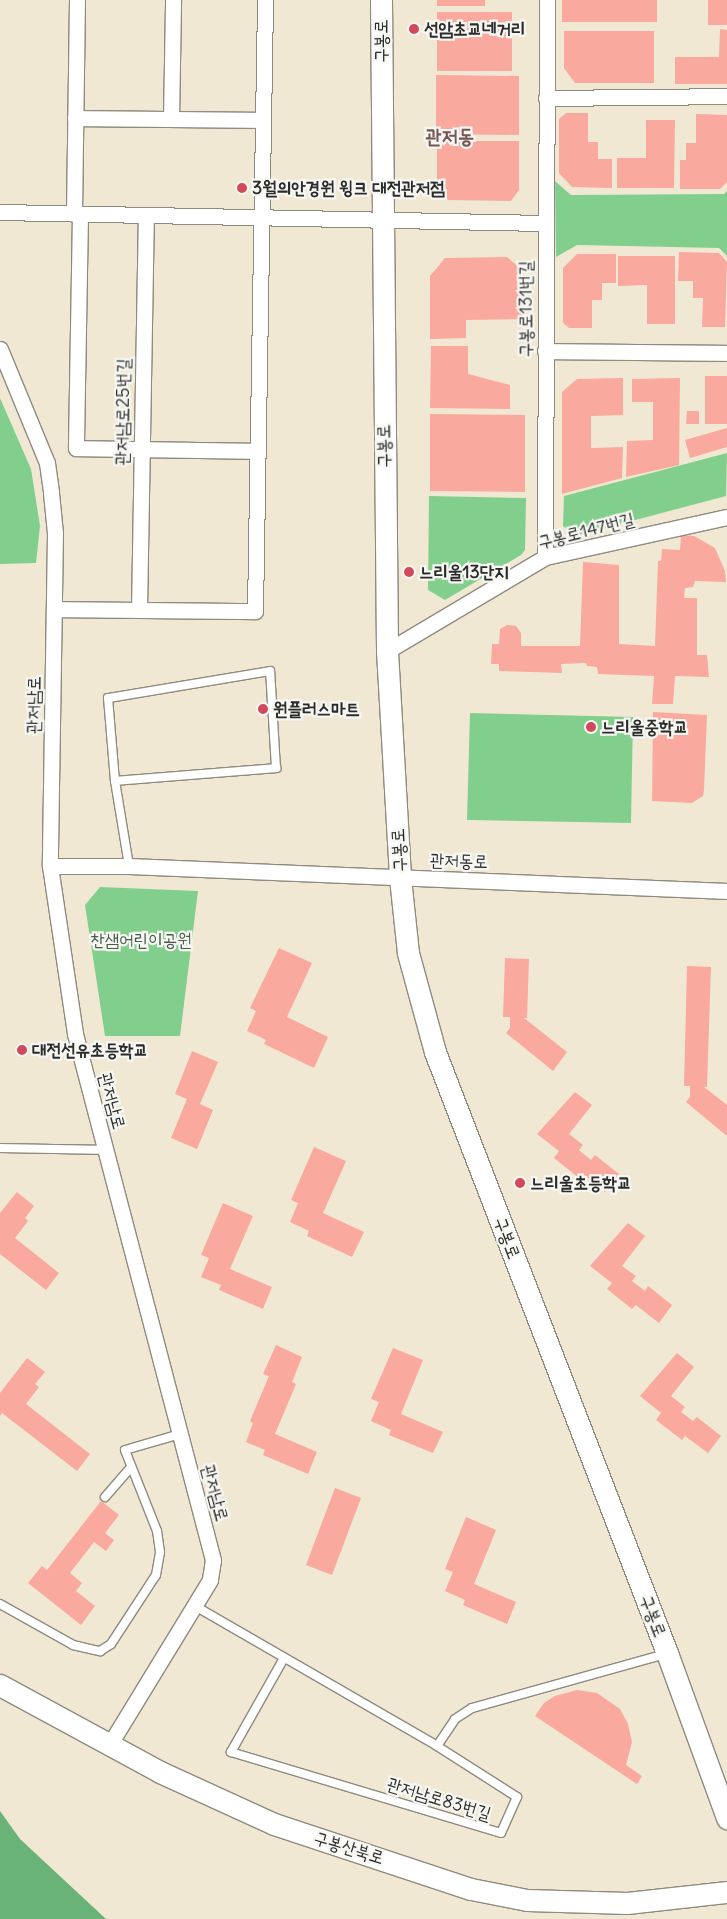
<!DOCTYPE html>
<html>
<head>
<meta charset="utf-8">
<style>
  body { margin:0 }
  #map { position:relative; width:727px; height:1919px; overflow:hidden; background:#f1e8d3; font-family:Delius,"Poor Story",sans-serif }
  div>[style] { position:absolute }
  .green>* { inset:0; background:#82cf8d }
  .forest>* { inset:0; background:#69b278 }
  .building>* { inset:0; background:#f9a99e }
  .roads { filter:drop-shadow(1px 0 #8e8a7f) drop-shadow(-1px 0 #8e8a7f) drop-shadow(0 1px #8e8a7f) drop-shadow(0 -1px #8e8a7f) }
  .lane>* { height:8px; margin:-4px; padding:0 4px; transform-origin:4px; border-radius:4px; background:#fff }
  .street>* { height:15px; margin:-7.5px; padding:0 7.5px; transform-origin:7.5px; border-radius:7.5px; background:#fff }
  .secondary>* { height:21px; margin:-10.5px; padding:0 10.5px; transform-origin:10.5px; border-radius:10.5px; background:#fff }
  .dots>* { width:14px; height:14px; translate:-50% -50%; box-sizing:border-box; border:2px solid #f6f6f2; border-radius:50% }
  span { translate:-50% -50%; white-space:nowrap; text-align:center; line-height:1.15; -webkit-text-stroke:4.5px #f6f6f2; paint-order:stroke }
  .poi-label { font-size:18px; color:#2b2b2b; font-weight:700 }
  .left { translate:0 -50%; text-align:left }
  .street-label { font-size:18px; color:#2b2b2b }
  .park-label { font-size:18px; color:#455c48 }
  .quarter-label { font-size:20px; color:#735753; font-weight:700 }
</style>
</head>
<body>
<div id="map">
  <div class="green">
    <div style="clip-path:polygon(555px 181px,571px 195px,724px 194px,727px 191px,727px 256px,719px 248px,577px 245px,556px 257px)"></div>
    <div style="clip-path:polygon(0 398px,31px 469px,40px 526px,36px 563px,0 564px)"></div>
    <div style="clip-path:polygon(727px 453px,726px 496px,575px 536px,563px 526px,564px 496px)"></div>
    <div style="clip-path:polygon(429px 496px,526px 498px,525px 550px,521px 555px,445px 600px,428px 590px)"></div>
    <div style="clip-path:polygon(470px 713px,633px 717px,631px 823px,467px 820px)"></div>
    <div style="clip-path:polygon(100px 887px,198px 891px,180px 1036px,105px 1036px,85px 905px)"></div>
  </div>
  <div class="forest">
    <div style="clip-path:polygon(0 1811px,20px 1839px,106px 1919px,0 1919px)"></div>
  </div>
  <div class="building">
    <div style="clip-path:polygon(437px 0,485px 0,485px 6px,437px 6px)"></div>
    <div style="clip-path:polygon(562px 0,657px 0,657px 22px,562px 22px)"></div>
    <div style="clip-path:polygon(708px 0,727px 0,727px 25px,708px 25px)"></div>
    <div style="clip-path:polygon(437px 12px,512px 12px,512px 71px,437px 71px)"></div>
    <div style="clip-path:polygon(720px 29px,727px 30px,727px 84px,675px 84px,675px 57px,719px 57px)"></div>
    <div style="clip-path:polygon(564px 31px,654px 31px,654px 83px,575px 83px,564px 68px)"></div>
    <div style="clip-path:polygon(436px 75px,519px 76px,519px 135px,436px 134px)"></div>
    <div style="clip-path:polygon(566px 113px,588px 113px,588px 142px,598px 142px,598px 159px,612px 159px,612px 188px,572px 187px,559px 173px,559px 119px)"></div>
    <div style="clip-path:polygon(696px 114px,727px 115px,727px 182px,720px 189px,680px 189px,680px 160px,686px 160px,686px 143px,696px 143px)"></div>
    <div style="clip-path:polygon(646px 120px,675px 120px,674px 188px,617px 188px,617px 158px,646px 158px)"></div>
    <div style="clip-path:polygon(437px 141px,519px 141px,519px 190px,511px 201px,448px 200px,437px 187px)"></div>
    <div style="clip-path:polygon(679px 252px,719px 253px,727px 262px,725px 327px,702px 327px,703px 298px,693px 298px,693px 281px,678px 281px)"></div>
    <div style="clip-path:polygon(577px 254px,616px 254px,616px 283px,602px 283px,602px 300px,592px 300px,592px 328px,569px 328px,563px 323px,563px 268px)"></div>
    <div style="clip-path:polygon(618px 256px,675px 256px,675px 324px,647px 324px,647px 285px,618px 286px)"></div>
    <div style="clip-path:polygon(507px 257px,522px 270px,523px 319px,466px 320px,466px 338px,430px 339px,430px 276px,445px 258px)"></div>
    <div style="clip-path:polygon(431px 346px,468px 346px,468px 374px,510px 385px,510px 409px,430px 408px)"></div>
    <div style="clip-path:polygon(705px 376px,727px 376px,727px 424px,705px 424px)"></div>
    <div style="clip-path:polygon(623px 378px,623px 415px,591px 416px,591px 448px,623px 447px,622px 478px,562px 494px,562px 392px,577px 379px)"></div>
    <div style="clip-path:polygon(680px 378px,679px 465px,626px 477px,627px 441px,653px 440px,653px 402px,632px 402px,632px 379px)"></div>
    <div style="clip-path:polygon(687px 411px,699px 411px,699px 424px,686px 424px)"></div>
    <div style="clip-path:polygon(430px 414px,525px 415px,525px 492px,430px 491px)"></div>
    <div style="clip-path:polygon(727px 428px,727px 447px,690px 458px,685px 440px)"></div>
    <div style="clip-path:polygon(681px 535px,694px 536px,715px 548px,725px 571px,726px 582px,695px 581px,693px 587px,685px 588px,684px 598px,697px 598px,697px 655px,707px 655px,709px 677px,675px 676px,673px 704px,652px 704px,654px 676px,598px 674px,597px 667px,587px 666px,586px 663px,561px 664px,562px 673px,499px 671px,499px 664px,491px 664px,492px 644px,499px 644px,500px 629px,507px 625px,516px 626px,521px 633px,521px 646px,580px 646px,583px 562px,619px 565px,619px 644px,655px 646px,658px 561px,661px 561px,662px 549px,680px 550px)"></div>
    <div style="clip-path:polygon(653px 712px,707px 715px,704px 790px,703px 796px,692px 803px,652px 801px)"></div>
    <div style="clip-path:polygon(279px 948px,312px 963px,287px 1017px,328px 1037px,314px 1068px,264px 1044px,266px 1040px,247px 1031px,256px 1011px,250px 1008px)"></div>
    <div style="clip-path:polygon(505px 958px,529px 959px,527px 1018px,524px 1018px,567px 1052px,553px 1071px,506px 1033px,510px 1028px,510px 1017px,503px 1017px)"></div>
    <div style="clip-path:polygon(687px 966px,711px 967px,707px 1087px,704px 1087px,727px 1105px,727px 1136px,686px 1102px,690px 1097px,690px 1086px,684px 1086px)"></div>
    <div style="clip-path:polygon(192px 1051px,218px 1062px,200px 1104px,213px 1110px,197px 1149px,171px 1138px,187px 1099px,175px 1094px)"></div>
    <div style="clip-path:polygon(575px 1092px,592px 1105px,569px 1134px,583px 1145px,579px 1150px,591px 1160px,595px 1155px,619px 1174px,605px 1192px,583px 1174px,579px 1178px,554px 1158px,559px 1151px,537px 1134px)"></div>
    <div style="clip-path:polygon(314px 1147px,346px 1161px,323px 1213px,364px 1232px,352px 1257px,307px 1236px,309px 1231px,290px 1222px,298px 1203px,291px 1200px)"></div>
    <div style="clip-path:polygon(17px 1192px,34px 1206px,25px 1218px,28px 1221px,15px 1238px,59px 1273px,46px 1290px,0 1254px,0 1213px)"></div>
    <div style="clip-path:polygon(223px 1203px,253px 1216px,230px 1269px,272px 1287px,263px 1309px,219px 1290px,221px 1285px,201px 1277px,209px 1258px,201px 1255px)"></div>
    <div style="clip-path:polygon(628px 1223px,645px 1236px,622px 1266px,636px 1276px,632px 1281px,645px 1291px,648px 1286px,672px 1305px,659px 1323px,636px 1305px,632px 1309px,607px 1289px,612px 1283px,590px 1266px)"></div>
    <div style="clip-path:polygon(276px 1345px,302px 1357px,292px 1382px,296px 1384px,275px 1434px,317px 1452px,308px 1474px,263px 1455px,265px 1450px,246px 1442px,253px 1423px,250px 1421px,269px 1376px,263px 1374px)"></div>
    <div style="clip-path:polygon(393px 1348px,423px 1360px,401px 1414px,443px 1432px,433px 1453px,389px 1435px,391px 1430px,371px 1421px,379px 1402px,371px 1399px)"></div>
    <div style="clip-path:polygon(677px 1353px,694px 1367px,671px 1396px,685px 1407px,681px 1412px,693px 1421px,697px 1417px,721px 1436px,708px 1453px,685px 1436px,682px 1440px,656px 1420px,661px 1413px,640px 1396px)"></div>
    <div style="clip-path:polygon(27px 1358px,45px 1372px,35px 1384px,39px 1387px,26px 1404px,90px 1454px,77px 1471px,2px 1413px,0 1416px,0 1393px)"></div>
    <div style="clip-path:polygon(335px 1488px,361px 1498px,332px 1575px,306px 1565px)"></div>
    <div style="clip-path:polygon(101px 1501px,119px 1515px,105px 1533px,114px 1540px,106px 1551px,94px 1542px,70px 1573px,82px 1583px,76px 1591px,95px 1606px,81px 1625px,28px 1583px,42px 1566px,47px 1570px)"></div>
    <div style="clip-path:polygon(466px 1517px,496px 1530px,474px 1584px,516px 1602px,507px 1624px,463px 1605px,465px 1600px,445px 1591px,453px 1572px,445px 1569px)"></div>
    <div style="clip-path:polygon(577px 1690px,597px 1693px,620px 1709px,628px 1724px,632px 1742px,626px 1765px,642px 1776px,637px 1784px,535px 1716px,544px 1703px,555px 1696px)"></div>
  </div>
  <div class="roads">
    <div class="lane">
      <div style="left:115px;top:781px;width:162px;rotate:-4.6deg"></div>
      <div style="left:276px;top:768px;width:97px;rotate:-93.5deg"></div>
      <div style="left:270px;top:671px;width:164px;rotate:170.5deg"></div>
      <div style="left:108px;top:698px;width:83px;rotate:85.2deg"></div>
      <div style="left:115px;top:781px;width:86px;rotate:80.6deg"></div>
      <div style="left:0;top:1148px;width:106px;rotate:1.1deg"></div>
      <div style="left:105px;top:1497px;width:38px;rotate:-49deg"></div>
      <div style="left:0;top:1604px;width:84px;rotate:29.3deg"></div>
      <div style="left:73px;top:1645px;width:28px;rotate:13deg"></div>
      <div style="left:100px;top:1651px;width:13px;rotate:-32deg"></div>
      <div style="left:111px;top:1644px;width:82px;rotate:-56.9deg"></div>
      <div style="left:156px;top:1575px;width:23px;rotate:-80deg"></div>
      <div style="left:160px;top:1552px;width:21px;rotate:-98deg"></div>
      <div style="left:157px;top:1531px;width:87px;rotate:-111.6deg"></div>
      <div style="left:125px;top:1450px;width:57px;rotate:-16.2deg"></div>
      <div style="left:195px;top:1606px;width:280px;rotate:30deg"></div>
      <div style="left:437px;top:1746px;width:95px;rotate:32.5deg"></div>
      <div style="left:517px;top:1797px;width:39px;rotate:114deg"></div>
      <div style="left:501px;top:1833px;width:282px;rotate:-163.3deg"></div>
      <div style="left:231px;top:1752px;width:108px;rotate:-60.6deg"></div>
      <div style="left:437px;top:1746px;width:32px;rotate:-56deg"></div>
      <div style="left:455px;top:1719px;width:20px;rotate:-33deg"></div>
      <div style="left:472px;top:1708px;width:200px;rotate:-15.6deg"></div>
    </div>
    <div class="street">
      <div style="left:546px;top:98px;width:181px;rotate:-0.6deg"></div>
      <div style="left:75px;top:118px;width:188px;rotate:0.6deg"></div>
      <div style="left:171px;top:119px;width:119px;rotate:-89deg"></div>
      <div style="left:0;top:212px;width:545px;rotate:1.16deg"></div>
      <div style="left:74px;top:214px;width:214px;rotate:-89.2deg"></div>
      <div style="left:80px;top:214px;width:234px;rotate:91deg"></div>
      <div style="left:76px;top:448px;width:181px;rotate:0.9deg"></div>
      <div style="left:0;top:349px;width:123px;rotate:67.6deg"></div>
      <div style="left:47px;top:463px;width:30px;rotate:82deg"></div>
      <div style="left:51px;top:493px;width:40px;rotate:84.3deg"></div>
      <div style="left:55px;top:533px;width:333px;rotate:90.9deg"></div>
      <div style="left:50px;top:866px;width:170px;rotate:81.5deg"></div>
      <div style="left:75px;top:1034px;width:544px;rotate:75.3deg"></div>
      <div style="left:213px;top:1560px;width:20px;rotate:99deg"></div>
      <div style="left:210px;top:1580px;width:192px;rotate:121.4deg"></div>
      <div style="left:545px;top:351px;width:182px;rotate:0.6deg"></div>
      <div style="left:545px;top:557px;width:557px;rotate:-89.79deg"></div>
      <div style="left:54px;top:609px;width:201px;rotate:0.6deg"></div>
      <div style="left:255px;top:611px;width:611px;rotate:-89.06deg"></div>
      <div style="left:139px;top:610px;width:394px;rotate:-89deg"></div>
      <div style="left:387px;top:651px;width:184px;rotate:-30.7deg"></div>
      <div style="left:545px;top:557px;width:186px;rotate:-12.4deg"></div>
      <div style="left:50px;top:866px;width:79px"></div>
      <div style="left:129px;top:866px;width:599px;rotate:2.39deg"></div>
    </div>
    <div class="secondary">
      <div style="left:381px;top:0;width:651px;rotate:89.47deg"></div>
      <div style="left:387px;top:651px;width:227px;rotate:86.7deg"></div>
      <div style="left:400px;top:878px;width:75px;rotate:83.9deg"></div>
      <div style="left:408px;top:953px;width:103px;rotate:74.7deg"></div>
      <div style="left:435px;top:1052px;width:644px;rotate:68.89deg"></div>
      <div style="left:667px;top:1653px;width:176px;rotate:70deg"></div>
      <div style="left:0;top:1685px;width:182px;rotate:28.5deg"></div>
      <div style="left:160px;top:1772px;width:125px;rotate:24.5deg"></div>
      <div style="left:274px;top:1824px;width:207px;rotate:18.3deg"></div>
      <div style="left:471px;top:1889px;width:57px;rotate:11.1deg"></div>
      <div style="left:527px;top:1900px;width:100px;rotate:1.7deg"></div>
      <div style="left:627px;top:1903px;width:101px;rotate:-6.3deg"></div>
    </div>
  </div>
  <div class="dots">
    <div style="left:414px;top:29px;background:#d1495b"></div>
    <div style="left:242px;top:188px;background:#d1495b"></div>
    <div style="left:409px;top:572px;background:#d1495b"></div>
    <div style="left:263px;top:709px;background:#d1495b"></div>
    <div style="left:591px;top:727px;background:#d1495b"></div>
    <div style="left:22px;top:1050px;background:#d1495b"></div>
    <div style="left:520px;top:1183px;background:#d1495b"></div>
  </div>
  <div class="poi-label">
    <span class="left" style="left:424px;top:29px">선암초교네거리</span>
    <span class="left" style="left:252px;top:188px">3월의안경원 윙크 대전관저점</span>
    <span class="left" style="left:419px;top:572px">느리울13단지</span>
    <span class="left" style="left:273px;top:709px">원플러스마트</span>
    <span class="left" style="left:601px;top:727px">느리울중학교</span>
    <span class="left" style="left:32px;top:1050px">대전선유초등학교</span>
    <span class="left" style="left:530px;top:1183px">느리울초등학교</span>
  </div>
  <div class="street-label">
    <span style="left:381px;top:41px;rotate:-90deg">구봉로</span>
    <span style="left:526px;top:309px;rotate:-90deg">구봉로131번길</span>
    <span style="left:123px;top:412px;rotate:-89deg">관저남로25번길</span>
    <span style="left:384px;top:446px;rotate:-91deg">구봉로</span>
    <span style="left:586px;top:531px;rotate:-14deg">구봉로147번길</span>
    <span style="left:34px;top:705px;rotate:-89deg">관저남로</span>
    <span style="left:399px;top:850px;rotate:-93deg">구봉로</span>
    <span style="left:459px;top:861px;rotate:2deg">관저동로</span>
    <span style="left:112px;top:1101px;rotate:75deg">관저남로</span>
    <span style="left:507px;top:1238px;rotate:69deg">구봉로</span>
    <span style="left:215px;top:1493px;rotate:75deg">관저남로</span>
    <span style="left:653px;top:1616px;rotate:69deg">구봉로</span>
    <span style="left:439px;top:1799px;rotate:17deg">관저남로83번길</span>
    <span style="left:349px;top:1848px;rotate:17deg">구봉산북로</span>
  </div>
  <div class="park-label">
    <span style="left:141px;top:940px">찬샘어린이공원</span>
  </div>
  <div class="quarter-label">
    <span style="left:450px;top:135px">관저동</span>
  </div>
</div>
</body>
</html>
